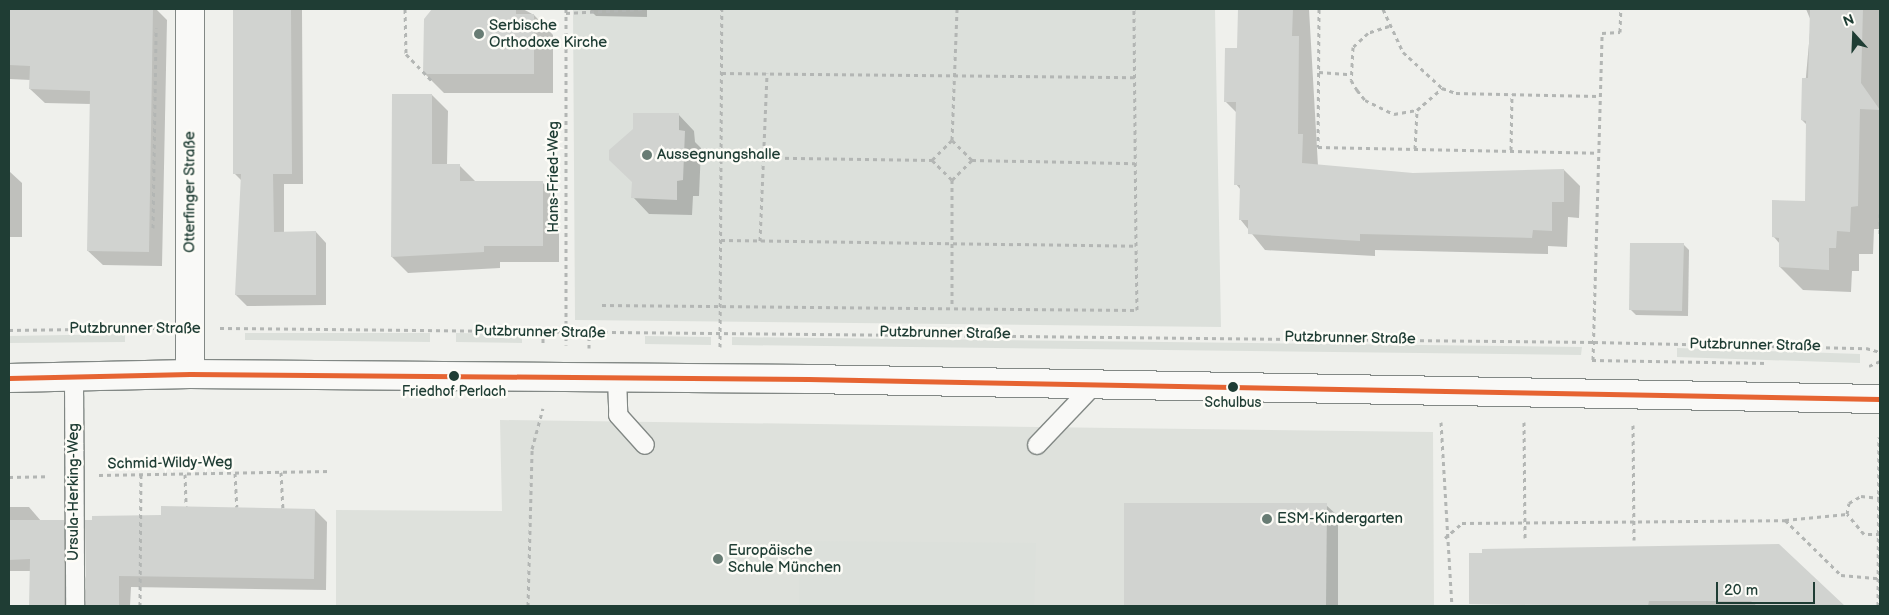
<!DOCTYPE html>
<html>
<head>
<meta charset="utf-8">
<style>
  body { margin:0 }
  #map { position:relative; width:1889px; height:615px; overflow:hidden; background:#eff0ec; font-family:"Balsamiq Sans",sans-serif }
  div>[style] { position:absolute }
  .built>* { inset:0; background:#dee1dc }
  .green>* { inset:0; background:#dce0db }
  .shadow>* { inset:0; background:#0003 }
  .building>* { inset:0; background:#d1d3d0 }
  .path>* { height:3px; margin-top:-1.5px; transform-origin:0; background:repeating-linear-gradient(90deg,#b3b6b4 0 4px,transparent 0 8px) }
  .roads { filter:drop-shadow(1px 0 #828885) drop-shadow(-1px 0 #828885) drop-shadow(0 1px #828885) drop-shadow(0 -1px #828885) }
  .lane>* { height:18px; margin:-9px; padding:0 9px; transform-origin:9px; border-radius:9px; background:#f9f9f7 }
  .street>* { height:28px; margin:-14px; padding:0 14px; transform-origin:14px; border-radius:14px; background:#f9f9f7 }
  .secondary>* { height:28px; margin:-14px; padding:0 14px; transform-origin:14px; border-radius:14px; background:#f9f9f7 }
  .bus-1>* { height:5px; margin:-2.5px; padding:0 2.5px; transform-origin:2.5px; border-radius:2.5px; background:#e66432 }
  .dots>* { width:14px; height:14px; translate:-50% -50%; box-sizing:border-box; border:2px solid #fdfcf7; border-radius:50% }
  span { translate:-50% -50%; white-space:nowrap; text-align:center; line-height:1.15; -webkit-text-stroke:5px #fdfcf7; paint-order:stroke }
  .bus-label { font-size:14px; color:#1f3d34 }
  .poi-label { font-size:15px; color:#1f3d34 }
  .left { translate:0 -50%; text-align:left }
  .street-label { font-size:15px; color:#1f3d34 }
  .frame { position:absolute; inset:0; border:10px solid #1f3d34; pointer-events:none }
  .north { position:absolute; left:1829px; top:10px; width:50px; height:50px; -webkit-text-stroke:4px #fdfcf7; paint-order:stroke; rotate:340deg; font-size:14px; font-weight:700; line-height:20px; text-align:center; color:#1f3d34 }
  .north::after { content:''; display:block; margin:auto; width:18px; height:22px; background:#1f3d34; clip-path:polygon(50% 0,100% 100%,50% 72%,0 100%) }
  .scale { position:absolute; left:1716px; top:582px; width:99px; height:22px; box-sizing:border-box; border:2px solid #1f3d34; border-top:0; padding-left:6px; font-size:15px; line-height:18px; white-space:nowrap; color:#1f3d34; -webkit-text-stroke:4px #fdfcf7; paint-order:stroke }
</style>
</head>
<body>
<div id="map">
  <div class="built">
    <div style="clip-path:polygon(500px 420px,1433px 432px,1434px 606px,336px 606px,336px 510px,502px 511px)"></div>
  </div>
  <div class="green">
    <div style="clip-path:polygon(573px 9px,1215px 9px,1221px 327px,575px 320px)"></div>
    <div style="clip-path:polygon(245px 333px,430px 333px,430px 342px,245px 340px)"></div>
    <div style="clip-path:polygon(456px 333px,522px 334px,522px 343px,456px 342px)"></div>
    <div style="clip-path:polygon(125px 334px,125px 342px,9px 343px,9px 336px)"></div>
    <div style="clip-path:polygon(645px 336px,711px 337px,711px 345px,645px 344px)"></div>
    <div style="clip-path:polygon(732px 337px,1582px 347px,1581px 355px,732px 345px)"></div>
    <div style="clip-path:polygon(1677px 348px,1860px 354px,1860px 363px,1677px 357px)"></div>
    <div style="clip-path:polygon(799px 541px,1036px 543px,1034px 606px,799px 606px)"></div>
  </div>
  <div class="shadow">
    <div style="clip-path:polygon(9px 9px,156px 9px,167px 20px,162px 266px,103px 265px,88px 251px,91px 104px,45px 103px,30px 89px,31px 80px,9px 79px)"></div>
    <div style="clip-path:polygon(234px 9px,302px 9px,303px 184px,284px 184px,284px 233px,316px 232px,326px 243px,326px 305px,247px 306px,236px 295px,242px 181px,234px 173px)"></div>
    <div style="clip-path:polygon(434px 9px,523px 9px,534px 15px,553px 35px,553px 93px,444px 93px,425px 74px,425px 19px)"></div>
    <div style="clip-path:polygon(589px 9px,647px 9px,647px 17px,596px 16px)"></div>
    <div style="clip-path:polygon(1238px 9px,1309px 9px,1318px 166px,1413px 174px,1564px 170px,1580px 186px,1579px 218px,1568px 217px,1567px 247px,1548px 246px,1548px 254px,1375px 250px,1375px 256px,1265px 250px,1240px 219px,1241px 190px,1236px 184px,1237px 113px,1225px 101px,1239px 49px)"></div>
    <div style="clip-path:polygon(1806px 9px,1880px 9px,1880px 229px,1874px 229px,1873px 254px,1859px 254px,1859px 271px,1852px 271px,1851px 292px,1803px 290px,1780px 267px,1780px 244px,1774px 237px,1806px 202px,1807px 125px,1802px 120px,1811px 21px)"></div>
    <div style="clip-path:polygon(432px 95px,448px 111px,447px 165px,459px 165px,475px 181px,543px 183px,559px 199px,559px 262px,500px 262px,500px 268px,408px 273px,392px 257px)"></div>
    <div style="clip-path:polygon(678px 114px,694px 131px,695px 142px,701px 148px,699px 196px,693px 196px,692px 215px,649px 214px,633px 197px)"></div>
    <div style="clip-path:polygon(9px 171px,22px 183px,22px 237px,9px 237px)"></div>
    <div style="clip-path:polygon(1683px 244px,1689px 250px,1688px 316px,1636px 315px,1630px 309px)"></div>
    <div style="clip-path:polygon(1125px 504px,1326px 505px,1338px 516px,1338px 606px,1125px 606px)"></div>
    <div style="clip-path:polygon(9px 507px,29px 507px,41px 521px,63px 521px,75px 533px,76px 606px,31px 606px,31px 571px,9px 571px)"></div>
    <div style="clip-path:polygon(315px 510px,327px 522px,326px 590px,131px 587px,130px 606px,87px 606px,86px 521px)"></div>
    <div style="clip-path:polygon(1829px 592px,1842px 606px,1470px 604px)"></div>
  </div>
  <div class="building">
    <div style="clip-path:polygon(9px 9px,153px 9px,149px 252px,87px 251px,90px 91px,29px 89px,30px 66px,9px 65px)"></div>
    <div style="clip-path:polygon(233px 9px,291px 9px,292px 174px,273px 174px,274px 232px,316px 231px,316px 295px,235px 295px,241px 174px,233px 174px)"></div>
    <div style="clip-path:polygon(432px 9px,516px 9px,516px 14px,534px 14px,534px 74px,423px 74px,424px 19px)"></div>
    <div style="clip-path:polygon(1238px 9px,1293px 9px,1292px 36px,1299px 36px,1298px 134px,1303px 134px,1302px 163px,1413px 173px,1564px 169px,1564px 202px,1552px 202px,1552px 231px,1533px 230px,1532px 238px,1360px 234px,1360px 241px,1248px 234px,1248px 220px,1239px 220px,1240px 185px,1234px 185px,1236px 102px,1224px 102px,1225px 48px,1237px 48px)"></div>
    <div style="clip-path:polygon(1810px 9px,1863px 9px,1861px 83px,1880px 110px,1860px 109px,1858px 206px,1851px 207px,1850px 232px,1837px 231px,1836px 248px,1829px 248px,1829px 270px,1779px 267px,1779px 238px,1772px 237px,1772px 200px,1805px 201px,1806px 121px,1801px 120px,1802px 78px,1808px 78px)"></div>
    <div style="clip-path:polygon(392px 94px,432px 94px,432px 164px,460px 164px,460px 181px,543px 181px,543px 246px,484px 246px,484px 252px,391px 257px)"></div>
    <div style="clip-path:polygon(633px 113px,679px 113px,679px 130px,685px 131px,683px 180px,677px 181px,677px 200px,631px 198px,632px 182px,609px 160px,609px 150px,633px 129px)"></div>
    <div style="clip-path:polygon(1630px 243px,1684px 243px,1682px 311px,1629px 310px)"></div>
    <div style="clip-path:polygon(1124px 503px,1327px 503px,1326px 606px,1124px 606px)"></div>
    <div style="clip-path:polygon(161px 506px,315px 509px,314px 579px,119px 576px,119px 606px,86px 606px,85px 520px,92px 520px,92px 516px,161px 515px)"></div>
    <div style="clip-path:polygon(9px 520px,64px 520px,64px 606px,29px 606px,30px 559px,9px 560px)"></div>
    <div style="clip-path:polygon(1779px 544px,1845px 606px,1757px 606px,1751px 601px,1649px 601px,1648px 606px,1469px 604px,1469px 553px,1482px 553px,1482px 549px)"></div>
  </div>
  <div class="path">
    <div style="left:405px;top:9px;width:45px;rotate:88.7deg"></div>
    <div style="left:406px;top:54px;width:40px;rotate:46deg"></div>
    <div style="left:566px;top:9px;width:336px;rotate:90deg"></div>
    <div style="left:1319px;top:9px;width:138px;rotate:90.4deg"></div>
    <div style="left:1318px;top:147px;width:279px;rotate:1.2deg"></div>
    <div style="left:1383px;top:9px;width:47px;rotate:65.1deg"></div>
    <div style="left:1403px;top:52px;width:53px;rotate:42.7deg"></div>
    <div style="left:1442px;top:88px;width:15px;rotate:20deg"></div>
    <div style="left:1456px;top:93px;width:142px;rotate:1.2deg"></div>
    <div style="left:566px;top:13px;width:77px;rotate:-3deg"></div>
    <div style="left:1389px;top:26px;width:22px;rotate:162deg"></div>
    <div style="left:1368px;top:33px;width:21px;rotate:137deg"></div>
    <div style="left:1353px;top:47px;width:33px;rotate:93deg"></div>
    <div style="left:1351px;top:80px;width:12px;rotate:59deg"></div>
    <div style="left:1357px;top:90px;width:13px;rotate:51deg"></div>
    <div style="left:1365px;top:100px;width:32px;rotate:26deg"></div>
    <div style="left:1394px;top:114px;width:23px;rotate:-10deg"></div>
    <div style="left:1417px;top:110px;width:33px;rotate:-41deg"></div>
    <div style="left:1319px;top:72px;width:31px;rotate:4deg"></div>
    <div style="left:722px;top:73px;width:413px;rotate:0.6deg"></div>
    <div style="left:952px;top:140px;width:131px;rotate:-87.8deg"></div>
    <div style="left:1415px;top:149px;width:39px;rotate:-87deg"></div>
    <div style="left:1511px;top:150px;width:56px;rotate:-89deg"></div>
    <div style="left:721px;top:157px;width:211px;rotate:0.8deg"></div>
    <div style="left:932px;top:160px;width:28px;rotate:45deg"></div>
    <div style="left:952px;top:180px;width:28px;rotate:-45deg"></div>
    <div style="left:972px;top:160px;width:28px;rotate:-135deg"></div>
    <div style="left:952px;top:140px;width:28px;rotate:135deg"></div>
    <div style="left:972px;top:160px;width:163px;rotate:1.1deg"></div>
    <div style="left:952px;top:180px;width:127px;rotate:90deg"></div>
    <div style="left:1880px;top:214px;width:21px;rotate:90deg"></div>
    <div style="left:153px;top:228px;width:200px;rotate:-89.1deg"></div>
    <div style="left:721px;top:240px;width:415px;rotate:0.8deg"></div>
    <div style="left:1136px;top:246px;width:237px;rotate:-90.5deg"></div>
    <div style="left:760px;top:241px;width:168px;rotate:-87.6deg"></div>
    <div style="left:602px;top:305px;width:535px;rotate:0.54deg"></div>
    <div style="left:1137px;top:310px;width:64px;rotate:-90.9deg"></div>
    <div style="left:220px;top:328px;width:1374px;rotate:0.58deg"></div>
    <div style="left:1594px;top:342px;width:272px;rotate:1.3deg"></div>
    <div style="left:1866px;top:348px;width:15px;rotate:16deg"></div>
    <div style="left:9px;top:330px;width:149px;rotate:-0.8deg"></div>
    <div style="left:543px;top:331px;width:15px;rotate:90deg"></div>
    <div style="left:720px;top:347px;width:338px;rotate:-89.7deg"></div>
    <div style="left:589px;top:348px;width:14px;rotate:-90deg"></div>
    <div style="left:1592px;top:360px;width:176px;rotate:1deg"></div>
    <div style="left:1593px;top:360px;width:327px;rotate:-88.4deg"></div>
    <div style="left:1602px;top:33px;width:18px;rotate:-3deg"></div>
    <div style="left:1620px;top:32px;width:23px;rotate:-88deg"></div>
    <div style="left:1869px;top:366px;width:12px;rotate:-24deg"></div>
    <div style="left:1441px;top:422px;width:184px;rotate:86.6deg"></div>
    <div style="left:1524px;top:422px;width:116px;rotate:89.5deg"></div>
    <div style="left:1633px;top:425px;width:115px;rotate:89.5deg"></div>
    <div style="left:281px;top:472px;width:36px;rotate:87deg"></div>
    <div style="left:235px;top:473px;width:34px;rotate:87deg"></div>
    <div style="left:185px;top:474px;width:32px;rotate:88deg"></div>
    <div style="left:99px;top:475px;width:232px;rotate:-1deg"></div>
    <div style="left:9px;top:477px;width:39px;rotate:-1deg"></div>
    <div style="left:1785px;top:520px;width:62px;rotate:-5.5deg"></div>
    <div style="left:1880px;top:534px;width:16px;rotate:180deg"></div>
    <div style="left:1864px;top:534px;width:26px;rotate:-130deg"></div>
    <div style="left:1847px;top:514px;width:11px;rotate:-80deg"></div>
    <div style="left:1849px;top:503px;width:14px;rotate:-30deg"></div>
    <div style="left:1861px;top:496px;width:19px;rotate:6deg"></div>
    <div style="left:1445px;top:538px;width:23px;rotate:-41deg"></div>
    <div style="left:1462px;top:523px;width:323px;rotate:-0.5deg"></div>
    <div style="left:1785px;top:520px;width:78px;rotate:44.5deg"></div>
    <div style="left:1841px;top:575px;width:37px;rotate:5deg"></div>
    <div style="left:140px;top:606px;width:132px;rotate:-89.6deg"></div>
    <div style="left:528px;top:606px;width:157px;rotate:-88.5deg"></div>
    <div style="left:532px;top:449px;width:42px;rotate:-75deg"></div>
    <div style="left:1878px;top:606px;width:169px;rotate:-89.7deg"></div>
  </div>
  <div class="roads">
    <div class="lane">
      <div style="left:74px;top:377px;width:229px;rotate:89.7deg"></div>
      <div style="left:617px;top:377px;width:38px;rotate:88deg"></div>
      <div style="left:618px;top:415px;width:40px;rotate:48deg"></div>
      <div style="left:1037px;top:445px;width:84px;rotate:-46.4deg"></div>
    </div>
    <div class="street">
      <div style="left:190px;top:374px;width:365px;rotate:-90deg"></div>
    </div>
    <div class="secondary">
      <div style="left:9px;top:378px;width:181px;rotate:-1.3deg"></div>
      <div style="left:190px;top:374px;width:618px;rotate:0.46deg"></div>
      <div style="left:808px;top:379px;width:1072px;rotate:1.07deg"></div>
    </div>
  </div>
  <div class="bus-1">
    <div style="left:9px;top:378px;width:181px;rotate:-1.3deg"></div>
    <div style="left:190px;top:374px;width:618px;rotate:0.46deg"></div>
    <div style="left:808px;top:379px;width:1072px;rotate:1.07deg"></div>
  </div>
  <div class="dots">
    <div style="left:479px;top:34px;background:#687c74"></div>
    <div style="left:647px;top:155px;background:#687c74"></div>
    <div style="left:454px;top:376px;background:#1f3d34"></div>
    <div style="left:1233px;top:387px;background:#1f3d34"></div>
    <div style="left:1267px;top:519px;background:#687c74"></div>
    <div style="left:718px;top:559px;background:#687c74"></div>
  </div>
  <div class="bus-label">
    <span style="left:454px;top:392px">Friedhof Perlach</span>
    <span style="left:1233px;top:403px">Schulbus</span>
  </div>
  <div class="poi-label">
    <span class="left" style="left:489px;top:34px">Serbische<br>Orthodoxe Kirche</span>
    <span class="left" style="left:657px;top:155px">Aussegnungshalle</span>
    <span class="left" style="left:1277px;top:519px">ESM-Kindergarten</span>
    <span class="left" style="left:728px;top:559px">Europäische<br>Schule München</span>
  </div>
  <div class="street-label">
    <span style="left:554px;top:177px;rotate:-90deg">Hans-Fried-Weg</span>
    <span style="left:190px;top:192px;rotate:-90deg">Otterfinger Straße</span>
    <span style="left:135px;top:329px">Putzbrunner Straße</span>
    <span style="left:540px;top:332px;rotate:1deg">Putzbrunner Straße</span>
    <span style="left:945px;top:333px;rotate:1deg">Putzbrunner Straße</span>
    <span style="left:1350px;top:338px;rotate:1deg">Putzbrunner Straße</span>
    <span style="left:1755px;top:345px;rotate:1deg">Putzbrunner Straße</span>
    <span style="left:170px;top:463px;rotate:-1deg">Schmid-Wildy-Weg</span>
    <span style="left:74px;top:492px;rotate:-90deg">Ursula-Herking-Weg</span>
  </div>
  <div class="frame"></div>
  <div class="north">N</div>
  <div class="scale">20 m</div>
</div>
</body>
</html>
